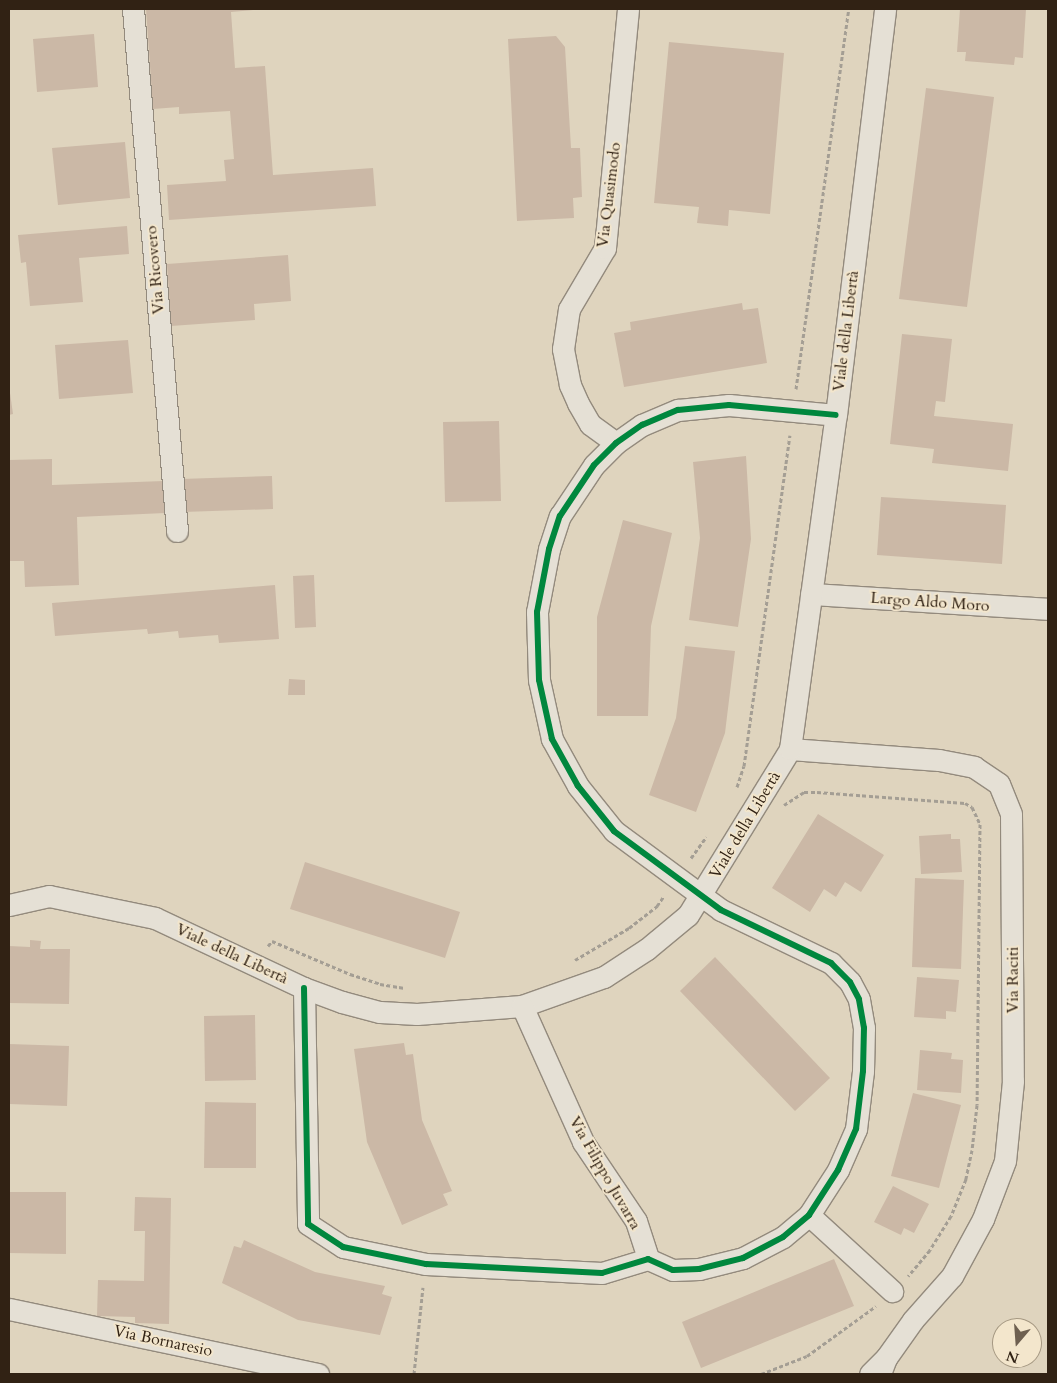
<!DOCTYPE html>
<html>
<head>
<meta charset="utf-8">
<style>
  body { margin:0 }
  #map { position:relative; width:1057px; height:1383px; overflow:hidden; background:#dfd4be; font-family:Cardo,serif }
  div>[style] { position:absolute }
  .building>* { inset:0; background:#cbb8a6 }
  .path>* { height:3px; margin-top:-1.5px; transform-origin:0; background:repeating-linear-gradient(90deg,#a49e94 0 4px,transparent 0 6.5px) }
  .roads { filter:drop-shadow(1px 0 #938a7d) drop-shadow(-1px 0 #938a7d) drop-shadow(0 1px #938a7d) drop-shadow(0 -1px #938a7d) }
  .street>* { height:21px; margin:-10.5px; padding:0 10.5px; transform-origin:10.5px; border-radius:10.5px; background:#e5e0d5 }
  .cycleway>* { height:6px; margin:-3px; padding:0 3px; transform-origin:3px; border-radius:3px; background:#00873e }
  span { translate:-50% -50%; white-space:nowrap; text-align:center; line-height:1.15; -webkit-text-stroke:4px #f3e6cc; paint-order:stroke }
  .street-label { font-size:16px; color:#312214 }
  .frame { position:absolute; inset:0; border:10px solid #312214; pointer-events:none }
  .north { position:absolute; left:992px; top:1318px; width:50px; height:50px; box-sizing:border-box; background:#f3e6cc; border:1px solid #a59882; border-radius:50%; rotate:198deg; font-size:14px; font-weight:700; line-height:20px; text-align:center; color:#312214 }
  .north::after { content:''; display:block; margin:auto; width:18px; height:22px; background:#6e6050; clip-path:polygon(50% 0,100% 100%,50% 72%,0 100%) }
</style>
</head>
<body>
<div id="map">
  <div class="building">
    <div style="clip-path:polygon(146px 9px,265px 9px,231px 12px,235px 68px,265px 66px,273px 175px,373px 168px,376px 206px,169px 220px,167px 185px,226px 181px,224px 160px,234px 159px,230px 111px,179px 114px,179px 107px,153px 109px)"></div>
    <div style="clip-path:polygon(960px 9px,1026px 9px,1023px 58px,1015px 57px,1014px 65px,965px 61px,966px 52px,957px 52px)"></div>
    <div style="clip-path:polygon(94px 34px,98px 87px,37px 92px,33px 39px)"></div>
    <div style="clip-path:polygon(556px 36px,565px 47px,571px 148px,580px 148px,582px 197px,573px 198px,574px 218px,517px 221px,508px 39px)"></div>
    <div style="clip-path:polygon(669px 42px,784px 53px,770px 214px,729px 210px,728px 226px,697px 223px,699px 207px,654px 203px)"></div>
    <div style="clip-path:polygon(926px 88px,994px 97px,967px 307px,899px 299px)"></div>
    <div style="clip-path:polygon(125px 142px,130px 198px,58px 205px,52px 148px)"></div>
    <div style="clip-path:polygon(127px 226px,129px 254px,79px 258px,83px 302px,30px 306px,26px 262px,21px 263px,18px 235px)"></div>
    <div style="clip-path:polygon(288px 255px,291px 301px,254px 304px,255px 320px,171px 326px,167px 264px)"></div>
    <div style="clip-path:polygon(742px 303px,743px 310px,758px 308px,767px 363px,624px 387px,614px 333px,631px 330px,630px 322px)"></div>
    <div style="clip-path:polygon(902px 334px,952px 339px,945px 402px,936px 401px,934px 416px,1013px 424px,1008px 471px,932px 463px,934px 449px,890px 444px)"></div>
    <div style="clip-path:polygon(128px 340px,133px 393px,59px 399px,55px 345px)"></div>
    <div style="clip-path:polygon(9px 386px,13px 414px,9px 415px)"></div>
    <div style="clip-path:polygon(499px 421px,501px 501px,445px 502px,443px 422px)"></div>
    <div style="clip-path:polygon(746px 456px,751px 539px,738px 627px,689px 620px,700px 538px,693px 462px)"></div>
    <div style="clip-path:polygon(52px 459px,52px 485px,164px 481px,165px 513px,77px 517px,79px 585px,25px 587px,24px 561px,9px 561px,9px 460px)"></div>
    <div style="clip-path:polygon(272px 476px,273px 509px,183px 512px,181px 479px)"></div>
    <div style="clip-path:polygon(881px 497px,1006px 505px,1002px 564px,877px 555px)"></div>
    <div style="clip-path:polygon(623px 520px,672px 533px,651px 626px,648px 716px,597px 716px,597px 617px)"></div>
    <div style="clip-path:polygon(314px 575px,316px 627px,295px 628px,293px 576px)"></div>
    <div style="clip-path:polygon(275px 585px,279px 639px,219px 643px,218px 635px,179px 638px,178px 631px,148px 634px,147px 629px,55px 636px,52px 603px)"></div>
    <div style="clip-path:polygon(685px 646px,735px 651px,725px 733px,696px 812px,649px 795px,676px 718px)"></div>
    <div style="clip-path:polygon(289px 679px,305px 680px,305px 695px,288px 695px)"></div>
    <div style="clip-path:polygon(818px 814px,884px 855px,861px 892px,845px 882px,836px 897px,824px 889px,810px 912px,772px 888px)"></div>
    <div style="clip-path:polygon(951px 834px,951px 839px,960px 839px,962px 872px,921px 874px,919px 836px)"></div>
    <div style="clip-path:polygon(305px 862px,460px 912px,445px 958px,290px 909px)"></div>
    <div style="clip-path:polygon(915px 878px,964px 880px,961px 969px,912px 967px)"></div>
    <div style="clip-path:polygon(30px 940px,41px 941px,40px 949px,70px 949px,69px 1004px,9px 1003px,9px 946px,30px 947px)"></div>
    <div style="clip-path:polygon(715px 957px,830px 1078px,795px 1111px,680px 991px)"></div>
    <div style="clip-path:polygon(917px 977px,959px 980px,956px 1012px,946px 1011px,946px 1019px,914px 1017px)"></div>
    <div style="clip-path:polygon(255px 1015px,256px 1080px,205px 1081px,204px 1016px)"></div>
    <div style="clip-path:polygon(404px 1043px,406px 1055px,413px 1054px,422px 1120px,452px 1191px,443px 1194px,448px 1205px,402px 1225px,367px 1142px,354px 1049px)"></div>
    <div style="clip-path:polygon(9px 1044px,69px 1046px,67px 1106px,9px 1104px)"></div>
    <div style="clip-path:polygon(920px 1050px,952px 1053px,951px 1059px,963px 1060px,961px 1093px,917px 1090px)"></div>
    <div style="clip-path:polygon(913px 1093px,961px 1105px,939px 1188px,891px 1176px)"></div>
    <div style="clip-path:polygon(205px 1102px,256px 1103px,256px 1168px,204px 1168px)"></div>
    <div style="clip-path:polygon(893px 1186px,929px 1204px,914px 1233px,904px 1228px,901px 1235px,874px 1222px)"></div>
    <div style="clip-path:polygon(9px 1192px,66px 1192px,66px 1254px,9px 1253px)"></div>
    <div style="clip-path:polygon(135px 1197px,171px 1198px,169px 1324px,135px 1323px,135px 1317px,97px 1316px,98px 1280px,144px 1281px,145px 1231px,134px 1231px)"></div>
    <div style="clip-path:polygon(244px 1240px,315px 1272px,385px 1286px,382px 1294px,392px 1297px,380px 1335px,298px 1320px,222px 1283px,234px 1246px,241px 1248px)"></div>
    <div style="clip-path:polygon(834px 1259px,854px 1306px,701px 1368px,682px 1322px)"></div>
  </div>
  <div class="path">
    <div style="left:796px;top:389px;width:384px;rotate:-82.1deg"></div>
    <div style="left:737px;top:787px;width:22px;rotate:-72deg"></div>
    <div style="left:744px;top:766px;width:334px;rotate:-82.1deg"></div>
    <div style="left:784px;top:805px;width:24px;rotate:-33deg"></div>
    <div style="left:804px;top:792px;width:13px"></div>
    <div style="left:817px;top:792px;width:148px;rotate:4.3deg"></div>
    <div style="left:965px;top:803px;width:8px;rotate:30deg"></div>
    <div style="left:972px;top:807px;width:19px;rotate:65deg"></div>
    <div style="left:980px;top:824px;width:281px;rotate:90.6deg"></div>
    <div style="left:977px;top:1105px;width:45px;rotate:96.3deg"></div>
    <div style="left:972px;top:1150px;width:30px;rotate:102deg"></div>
    <div style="left:966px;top:1179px;width:40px;rotate:112deg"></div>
    <div style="left:951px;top:1216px;width:40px;rotate:122deg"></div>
    <div style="left:930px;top:1250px;width:34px;rotate:130deg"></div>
    <div style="left:691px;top:858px;width:26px;rotate:-54deg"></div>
    <div style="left:268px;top:946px;width:6px;rotate:-51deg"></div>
    <div style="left:272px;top:941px;width:85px;rotate:22.9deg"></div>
    <div style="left:350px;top:974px;width:32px;rotate:18deg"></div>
    <div style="left:380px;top:984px;width:25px;rotate:9deg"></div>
    <div style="left:575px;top:960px;width:63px;rotate:-30.7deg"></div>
    <div style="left:629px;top:928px;width:36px;rotate:-38deg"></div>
    <div style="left:657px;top:906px;width:12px;rotate:-55deg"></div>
    <div style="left:414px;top:1374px;width:87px;rotate:-84.1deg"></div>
    <div style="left:761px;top:1374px;width:49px;rotate:-21.4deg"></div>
    <div style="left:807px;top:1356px;width:85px;rotate:-35.9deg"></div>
  </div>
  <div class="roads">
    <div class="street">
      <div style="left:133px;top:9px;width:524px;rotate:85.18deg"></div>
      <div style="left:616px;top:443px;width:32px;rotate:-144deg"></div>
      <div style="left:590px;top:424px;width:24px;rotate:-120deg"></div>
      <div style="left:578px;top:403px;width:20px;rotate:-114deg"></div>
      <div style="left:570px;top:385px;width:37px;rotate:-101deg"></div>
      <div style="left:563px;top:349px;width:40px;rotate:-81.5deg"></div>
      <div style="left:569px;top:309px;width:71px;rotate:-59.5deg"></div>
      <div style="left:605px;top:248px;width:240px;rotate:-84.5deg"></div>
      <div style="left:811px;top:594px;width:237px;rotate:3.6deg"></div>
      <div style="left:790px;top:749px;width:149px;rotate:4.2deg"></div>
      <div style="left:939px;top:760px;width:36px;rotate:11deg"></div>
      <div style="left:974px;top:767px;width:30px;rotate:34deg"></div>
      <div style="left:999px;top:784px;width:32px;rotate:68deg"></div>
      <div style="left:1011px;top:814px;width:267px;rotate:89.6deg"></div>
      <div style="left:1013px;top:1081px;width:80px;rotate:95.7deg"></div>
      <div style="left:1005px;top:1161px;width:62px;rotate:110.8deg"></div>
      <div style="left:983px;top:1219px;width:65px;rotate:118.5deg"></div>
      <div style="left:952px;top:1276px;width:59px;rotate:131.6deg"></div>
      <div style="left:913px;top:1320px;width:47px;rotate:125.4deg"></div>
      <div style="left:9px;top:905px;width:41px;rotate:-12.7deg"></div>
      <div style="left:49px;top:896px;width:108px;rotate:11.7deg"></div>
      <div style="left:155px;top:918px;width:165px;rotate:25.2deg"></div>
      <div style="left:304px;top:988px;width:40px;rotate:20.2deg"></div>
      <div style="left:342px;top:1002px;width:39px;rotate:15deg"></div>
      <div style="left:380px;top:1012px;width:37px;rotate:3deg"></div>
      <div style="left:417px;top:1014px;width:105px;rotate:-4.4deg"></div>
      <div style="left:522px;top:1006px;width:87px;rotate:-19.5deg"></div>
      <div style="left:604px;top:977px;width:51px;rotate:-33.1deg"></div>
      <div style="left:647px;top:949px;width:53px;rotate:-39.7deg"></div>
      <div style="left:688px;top:915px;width:195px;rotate:-58.4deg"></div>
      <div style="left:790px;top:749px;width:337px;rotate:-82.2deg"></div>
      <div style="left:836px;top:415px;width:409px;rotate:-83.1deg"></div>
      <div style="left:304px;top:988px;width:236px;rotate:89deg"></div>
      <div style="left:308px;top:1224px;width:42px;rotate:33.3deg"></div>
      <div style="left:343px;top:1247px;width:85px;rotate:11.6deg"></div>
      <div style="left:426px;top:1264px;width:176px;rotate:2.9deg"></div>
      <div style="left:602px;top:1273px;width:48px;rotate:-16.9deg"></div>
      <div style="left:648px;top:1259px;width:27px;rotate:24deg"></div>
      <div style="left:673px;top:1270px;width:26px;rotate:-2deg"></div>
      <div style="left:699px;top:1269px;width:45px;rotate:-14deg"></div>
      <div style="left:743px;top:1258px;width:45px;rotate:-27.7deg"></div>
      <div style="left:783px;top:1237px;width:34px;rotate:-40deg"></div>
      <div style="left:809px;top:1215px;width:54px;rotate:-57.2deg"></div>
      <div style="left:838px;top:1170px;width:45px;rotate:-66.3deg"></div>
      <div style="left:856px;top:1129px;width:58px;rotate:-83.1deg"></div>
      <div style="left:863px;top:1071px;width:43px;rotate:-88.7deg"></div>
      <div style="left:864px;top:1028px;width:29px;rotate:-100deg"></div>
      <div style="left:859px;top:999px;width:19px;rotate:-118deg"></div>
      <div style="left:850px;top:982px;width:27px;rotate:-135deg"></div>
      <div style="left:831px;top:963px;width:122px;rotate:-154.3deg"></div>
      <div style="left:721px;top:910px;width:133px;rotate:-143.6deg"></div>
      <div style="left:614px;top:831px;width:58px;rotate:-128.7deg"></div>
      <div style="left:578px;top:786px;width:54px;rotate:-119deg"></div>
      <div style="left:552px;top:739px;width:60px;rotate:-102.4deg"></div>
      <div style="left:539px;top:680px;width:68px;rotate:-91.7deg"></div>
      <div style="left:537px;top:612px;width:64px;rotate:-79.2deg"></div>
      <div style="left:549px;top:549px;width:35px;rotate:-72deg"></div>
      <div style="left:560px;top:516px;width:61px;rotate:-56.3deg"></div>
      <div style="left:594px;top:465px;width:31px;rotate:-45deg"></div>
      <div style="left:616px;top:443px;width:32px;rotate:-35deg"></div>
      <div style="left:642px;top:425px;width:39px;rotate:-23deg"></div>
      <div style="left:678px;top:410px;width:51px;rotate:-5.6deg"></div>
      <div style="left:729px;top:405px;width:107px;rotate:5.3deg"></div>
      <div style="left:522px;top:1006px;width:149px;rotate:65.8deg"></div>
      <div style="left:583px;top:1142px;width:95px;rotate:56.1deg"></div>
      <div style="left:636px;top:1221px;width:40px;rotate:72deg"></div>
      <div style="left:809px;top:1215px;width:113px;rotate:42.5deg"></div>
      <div style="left:9px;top:1309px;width:316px;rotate:11.9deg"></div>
      <div style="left:870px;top:1374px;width:23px;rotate:-45deg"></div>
      <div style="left:886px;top:1358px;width:17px;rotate:111deg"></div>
    </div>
  </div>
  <div class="cycleway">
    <div style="left:304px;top:988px;width:236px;rotate:89deg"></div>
    <div style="left:308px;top:1224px;width:42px;rotate:33.3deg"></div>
    <div style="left:343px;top:1247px;width:85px;rotate:11.6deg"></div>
    <div style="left:426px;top:1264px;width:176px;rotate:2.9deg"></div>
    <div style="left:602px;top:1273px;width:48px;rotate:-16.9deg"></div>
    <div style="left:648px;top:1259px;width:27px;rotate:24deg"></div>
    <div style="left:673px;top:1270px;width:26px;rotate:-2deg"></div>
    <div style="left:699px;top:1269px;width:45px;rotate:-14deg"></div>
    <div style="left:743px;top:1258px;width:45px;rotate:-27.7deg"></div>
    <div style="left:783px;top:1237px;width:34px;rotate:-40deg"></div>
    <div style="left:809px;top:1215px;width:54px;rotate:-57.2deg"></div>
    <div style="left:838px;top:1170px;width:45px;rotate:-66.3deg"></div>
    <div style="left:856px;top:1129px;width:58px;rotate:-83.1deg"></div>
    <div style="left:863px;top:1071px;width:43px;rotate:-88.7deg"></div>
    <div style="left:864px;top:1028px;width:29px;rotate:-100deg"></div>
    <div style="left:859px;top:999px;width:19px;rotate:-118deg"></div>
    <div style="left:850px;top:982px;width:27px;rotate:-135deg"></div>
    <div style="left:831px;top:963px;width:122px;rotate:-154.3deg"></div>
    <div style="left:721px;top:910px;width:133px;rotate:-143.6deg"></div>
    <div style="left:614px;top:831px;width:58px;rotate:-128.7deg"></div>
    <div style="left:578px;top:786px;width:54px;rotate:-119deg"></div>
    <div style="left:552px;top:739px;width:60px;rotate:-102.4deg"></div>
    <div style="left:539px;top:680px;width:68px;rotate:-91.7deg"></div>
    <div style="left:537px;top:612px;width:64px;rotate:-79.2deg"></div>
    <div style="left:549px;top:549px;width:35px;rotate:-72deg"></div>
    <div style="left:560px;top:516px;width:61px;rotate:-56.3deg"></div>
    <div style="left:594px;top:465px;width:31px;rotate:-45deg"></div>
    <div style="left:616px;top:443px;width:32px;rotate:-35deg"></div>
    <div style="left:642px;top:425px;width:39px;rotate:-23deg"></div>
    <div style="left:678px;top:410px;width:51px;rotate:-5.6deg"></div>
    <div style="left:729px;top:405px;width:107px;rotate:5.3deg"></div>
  </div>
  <div class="street-label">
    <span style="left:609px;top:195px;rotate:-83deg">Via Quasimodo</span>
    <span style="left:155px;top:270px;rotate:-95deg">Via Ricovero</span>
    <span style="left:846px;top:331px;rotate:-83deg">Viale della Libertà</span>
    <span style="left:930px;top:602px;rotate:4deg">Largo Aldo Moro</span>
    <span style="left:745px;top:825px;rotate:-59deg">Viale della Libertà</span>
    <span style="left:232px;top:954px;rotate:25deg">Viale della Libertà</span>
    <span style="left:1013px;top:980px;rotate:-90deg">Via Raciti</span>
    <span style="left:605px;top:1173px;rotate:60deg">Via Filippo Juvarra</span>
    <span style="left:163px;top:1341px;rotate:12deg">Via Bornaresio</span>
  </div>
  <div class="frame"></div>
  <div class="north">N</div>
</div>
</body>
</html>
